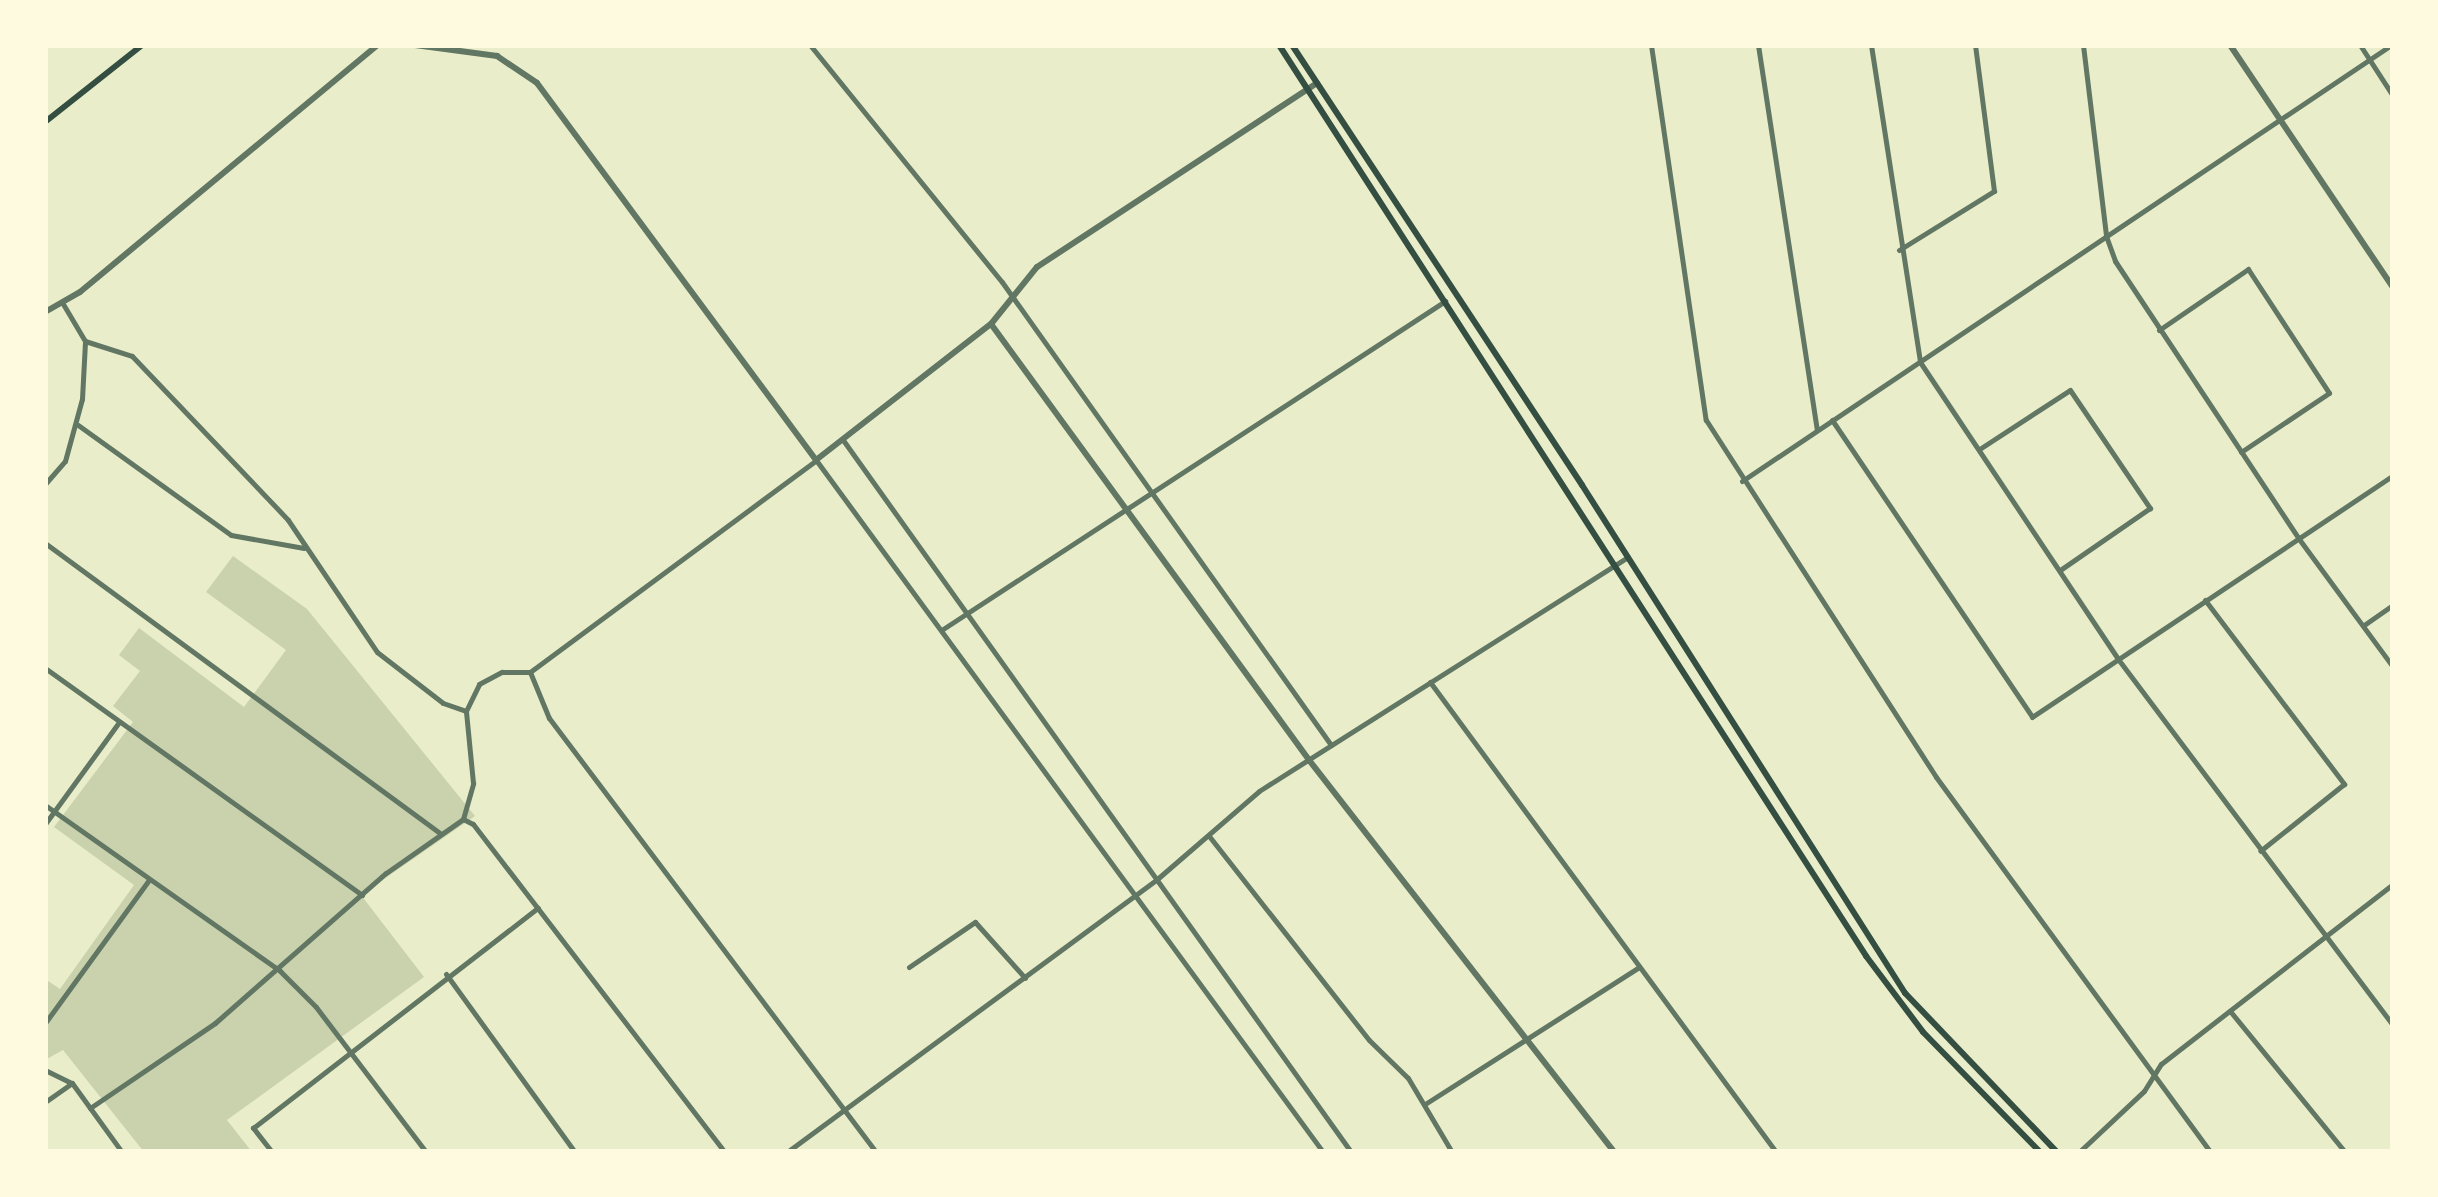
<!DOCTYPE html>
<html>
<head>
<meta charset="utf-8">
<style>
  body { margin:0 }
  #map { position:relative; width:2438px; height:1197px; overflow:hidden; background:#e9edc9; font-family:Arial,sans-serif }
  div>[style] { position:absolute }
  .green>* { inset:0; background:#cad2ad }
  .minor>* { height:5px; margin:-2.5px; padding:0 2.5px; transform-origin:2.5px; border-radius:2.5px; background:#617663 }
  .tertiary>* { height:6px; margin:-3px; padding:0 3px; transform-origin:3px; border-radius:3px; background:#617663 }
  .secondary>* { height:6px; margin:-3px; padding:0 3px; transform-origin:3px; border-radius:3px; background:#344e41 }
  span { translate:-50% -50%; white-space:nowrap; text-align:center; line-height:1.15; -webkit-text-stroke:8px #fefae0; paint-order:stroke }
  .frame { position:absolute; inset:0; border:48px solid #fefae0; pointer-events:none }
</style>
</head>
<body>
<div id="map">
  <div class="green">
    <div style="clip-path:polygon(233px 556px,307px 609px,475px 816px,361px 895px,424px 977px,227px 1120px,252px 1152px,144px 1152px,63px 1050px,45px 1060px,45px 979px,60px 989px,134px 885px,54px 827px,133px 722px,113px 706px,140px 671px,119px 655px,139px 628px,244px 707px,286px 650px,206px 592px)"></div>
  </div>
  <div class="minor">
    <div style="left:810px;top:45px;width:305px;rotate:51deg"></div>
    <div style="left:1002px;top:282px;width:568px;rotate:54.6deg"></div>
    <div style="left:1651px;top:45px;width:379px;rotate:81.7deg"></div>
    <div style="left:1706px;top:420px;width:425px;rotate:57.2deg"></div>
    <div style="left:1936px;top:777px;width:464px;rotate:53.8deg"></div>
    <div style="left:1758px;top:45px;width:389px;rotate:81.3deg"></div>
    <div style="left:1871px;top:45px;width:321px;rotate:81.2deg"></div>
    <div style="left:1920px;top:362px;width:357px;rotate:56.3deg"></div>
    <div style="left:2118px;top:659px;width:458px;rotate:53.1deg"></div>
    <div style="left:2083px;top:45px;width:192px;rotate:83.1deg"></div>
    <div style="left:2106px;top:236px;width:27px;rotate:70deg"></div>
    <div style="left:2115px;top:261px;width:333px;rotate:56.5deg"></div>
    <div style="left:2299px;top:539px;width:159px;rotate:53.7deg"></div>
    <div style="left:2360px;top:45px;width:61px;rotate:57.1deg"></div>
    <div style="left:1899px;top:250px;width:112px;rotate:-31.8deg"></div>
    <div style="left:1994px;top:191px;width:147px;rotate:-97.4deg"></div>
    <div style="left:2159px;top:330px;width:108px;rotate:-34.4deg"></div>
    <div style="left:2248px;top:269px;width:148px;rotate:56.8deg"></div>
    <div style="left:2329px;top:393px;width:106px;rotate:146.2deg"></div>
    <div style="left:85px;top:341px;width:49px;rotate:17.7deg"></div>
    <div style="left:132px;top:356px;width:226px;rotate:46.4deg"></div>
    <div style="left:288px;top:520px;width:159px;rotate:56deg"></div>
    <div style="left:377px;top:652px;width:83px;rotate:37.7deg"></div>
    <div style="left:443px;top:703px;width:24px;rotate:19deg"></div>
    <div style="left:1832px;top:420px;width:358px;rotate:56deg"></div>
    <div style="left:2032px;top:717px;width:435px;rotate:-33.8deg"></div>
    <div style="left:78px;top:425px;width:188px;rotate:35.7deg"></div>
    <div style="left:231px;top:535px;width:74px;rotate:10.1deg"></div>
    <div style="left:843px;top:440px;width:875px;rotate:54.49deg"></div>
    <div style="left:1981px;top:448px;width:106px;rotate:-33.1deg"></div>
    <div style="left:2070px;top:390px;width:143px;rotate:55.9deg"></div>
    <div style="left:2150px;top:508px;width:109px;rotate:145.4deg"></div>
    <div style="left:1742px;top:481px;width:782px;rotate:-33.89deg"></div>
    <div style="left:45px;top:484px;width:30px;rotate:-49deg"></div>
    <div style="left:65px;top:461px;width:64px;rotate:-74.7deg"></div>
    <div style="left:82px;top:399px;width:58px;rotate:-87deg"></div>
    <div style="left:85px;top:341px;width:43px;rotate:-120.7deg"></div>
    <div style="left:45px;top:543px;width:489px;rotate:36.3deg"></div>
    <div style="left:2205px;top:600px;width:231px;rotate:52.9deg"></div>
    <div style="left:2344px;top:784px;width:107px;rotate:141.4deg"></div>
    <div style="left:2364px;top:625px;width:35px;rotate:-35deg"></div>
    <div style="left:943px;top:629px;width:600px;rotate:-33.16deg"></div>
    <div style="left:45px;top:668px;width:390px;rotate:35.6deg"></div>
    <div style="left:530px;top:672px;width:50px;rotate:67.6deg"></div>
    <div style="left:549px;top:718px;width:543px;rotate:53deg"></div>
    <div style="left:1430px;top:682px;width:584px;rotate:53.64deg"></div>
    <div style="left:45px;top:805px;width:288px;rotate:35.2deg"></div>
    <div style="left:280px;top:971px;width:51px;rotate:45deg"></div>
    <div style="left:316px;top:1007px;width:182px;rotate:52.8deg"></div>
    <div style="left:463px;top:819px;width:11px;rotate:27deg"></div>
    <div style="left:473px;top:824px;width:414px;rotate:52.5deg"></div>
    <div style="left:45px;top:824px;width:126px;rotate:-54deg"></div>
    <div style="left:1209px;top:836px;width:259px;rotate:51.9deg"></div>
    <div style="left:1369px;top:1040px;width:54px;rotate:44.3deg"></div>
    <div style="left:1408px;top:1078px;width:86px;rotate:59.3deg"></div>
    <div style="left:909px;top:967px;width:80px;rotate:-34.3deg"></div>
    <div style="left:975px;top:922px;width:75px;rotate:48.2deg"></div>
    <div style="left:446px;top:974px;width:220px;rotate:54.1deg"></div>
    <div style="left:2230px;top:1011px;width:182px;rotate:50.8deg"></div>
    <div style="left:45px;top:1023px;width:177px;rotate:-54deg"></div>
    <div style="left:45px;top:1070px;width:30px;rotate:26deg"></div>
    <div style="left:72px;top:1083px;width:85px;rotate:54.1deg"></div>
    <div style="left:45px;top:1102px;width:33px;rotate:-35deg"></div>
    <div style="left:1425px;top:1104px;width:254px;rotate:-32.6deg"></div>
    <div style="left:90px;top:1108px;width:151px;rotate:-34.2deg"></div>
    <div style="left:215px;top:1023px;width:227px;rotate:-41.3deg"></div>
    <div style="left:386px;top:873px;width:94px;rotate:-35deg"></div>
    <div style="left:463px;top:819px;width:37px;rotate:-74deg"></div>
    <div style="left:473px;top:783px;width:72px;rotate:-95.6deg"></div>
    <div style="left:466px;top:711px;width:30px;rotate:-64deg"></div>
    <div style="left:479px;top:684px;width:26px;rotate:-28deg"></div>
    <div style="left:502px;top:672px;width:28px"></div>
    <div style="left:530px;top:672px;width:356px;rotate:-36.5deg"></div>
    <div style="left:816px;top:460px;width:858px;rotate:53.77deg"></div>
    <div style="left:272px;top:1152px;width:31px;rotate:-128deg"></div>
    <div style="left:253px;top:1128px;width:360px;rotate:-37.7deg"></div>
    <div style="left:787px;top:1152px;width:458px;rotate:-36.4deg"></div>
    <div style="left:1156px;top:880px;width:136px;rotate:-40.8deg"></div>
    <div style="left:1259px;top:791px;width:437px;rotate:-32.4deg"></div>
    <div style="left:2079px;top:1152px;width:89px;rotate:-43.2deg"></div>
    <div style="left:2144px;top:1091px;width:32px;rotate:-58deg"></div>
    <div style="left:2161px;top:1064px;width:294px;rotate:-37.8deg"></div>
  </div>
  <div class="tertiary">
    <div style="left:415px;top:45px;width:83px;rotate:7.6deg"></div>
    <div style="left:497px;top:56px;width:48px;rotate:34deg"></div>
    <div style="left:537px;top:83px;width:469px;rotate:53.5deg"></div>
    <div style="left:816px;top:460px;width:222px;rotate:-37.9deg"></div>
    <div style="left:991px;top:324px;width:73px;rotate:-51.1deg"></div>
    <div style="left:1037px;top:267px;width:335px;rotate:-33.3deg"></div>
    <div style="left:2230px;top:45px;width:293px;rotate:56.1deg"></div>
    <div style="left:45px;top:312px;width:40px;rotate:-29.7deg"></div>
    <div style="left:80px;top:292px;width:386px;rotate:-39.7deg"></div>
    <div style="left:991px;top:324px;width:540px;rotate:53.89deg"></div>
    <div style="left:1309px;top:760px;width:497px;rotate:52.1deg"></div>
  </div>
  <div class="secondary">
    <div style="left:1279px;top:45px;width:1084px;rotate:57.2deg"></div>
    <div style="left:1866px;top:956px;width:95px;rotate:53.1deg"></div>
    <div style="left:1923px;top:1032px;width:168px;rotate:45.7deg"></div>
    <div style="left:1292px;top:45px;width:527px;rotate:56.61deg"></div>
    <div style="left:1582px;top:485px;width:602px;rotate:57.55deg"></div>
    <div style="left:1905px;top:993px;width:220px;rotate:46.3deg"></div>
    <div style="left:45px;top:122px;width:124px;rotate:-38.4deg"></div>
  </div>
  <div class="frame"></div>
</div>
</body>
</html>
